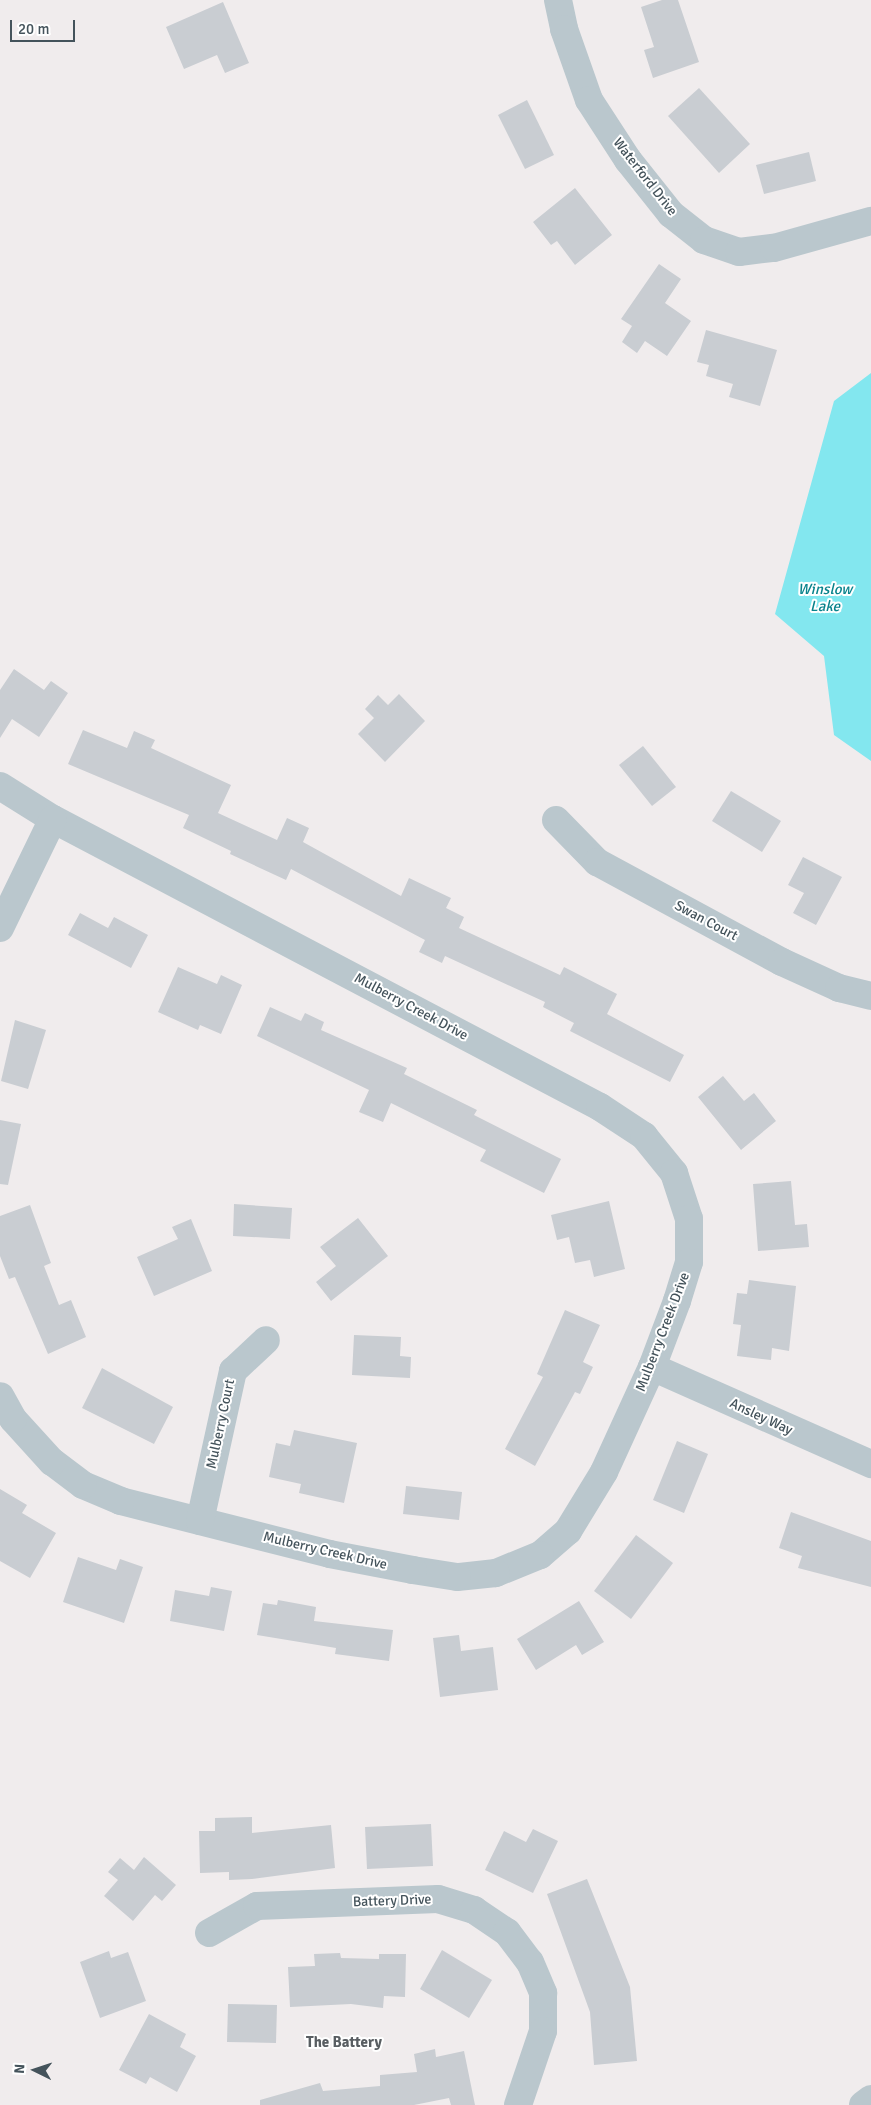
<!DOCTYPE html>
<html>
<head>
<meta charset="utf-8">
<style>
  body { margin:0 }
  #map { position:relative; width:871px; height:2105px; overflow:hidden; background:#f0eced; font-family:Signika,sans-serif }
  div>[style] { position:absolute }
  .water>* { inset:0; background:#83e7ef }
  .building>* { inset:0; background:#c9cdd2 }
  .minor>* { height:28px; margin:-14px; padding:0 14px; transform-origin:14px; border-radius:14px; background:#bac7cd }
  span { translate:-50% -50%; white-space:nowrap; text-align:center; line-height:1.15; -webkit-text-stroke:4px #fff; paint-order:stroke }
  .street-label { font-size:14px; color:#44535b }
  .water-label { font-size:15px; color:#09838c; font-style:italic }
  .neighbourhood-label { font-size:15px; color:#595e62; font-weight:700 }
  .north { position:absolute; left:10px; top:2045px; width:50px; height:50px; -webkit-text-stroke:4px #fff; paint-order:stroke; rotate:274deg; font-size:14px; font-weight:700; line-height:20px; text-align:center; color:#44535b }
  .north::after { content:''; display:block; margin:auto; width:18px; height:22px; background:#44535b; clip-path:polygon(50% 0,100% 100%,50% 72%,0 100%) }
  .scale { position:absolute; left:10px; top:20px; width:65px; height:22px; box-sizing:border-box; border:2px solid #44535b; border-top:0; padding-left:6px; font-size:15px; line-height:18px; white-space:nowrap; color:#44535b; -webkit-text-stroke:4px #fff; paint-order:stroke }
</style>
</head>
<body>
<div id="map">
  <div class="water">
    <div style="clip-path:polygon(871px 373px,871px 761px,834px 735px,824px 656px,775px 614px,834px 401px)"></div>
  </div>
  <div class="building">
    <div style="clip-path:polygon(662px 0,678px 0,699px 62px,653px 78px,644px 50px,654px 47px,641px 7px)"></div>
    <div style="clip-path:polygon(223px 2px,249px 63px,225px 73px,217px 55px,184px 69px,166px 27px)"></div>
    <div style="clip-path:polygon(699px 88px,750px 144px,719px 173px,668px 116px)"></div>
    <div style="clip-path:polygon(527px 100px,554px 155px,525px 169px,498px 115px)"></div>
    <div style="clip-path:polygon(809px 152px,816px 181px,764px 194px,756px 165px)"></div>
    <div style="clip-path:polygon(575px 188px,612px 235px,575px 265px,557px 241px,551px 245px,533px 222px)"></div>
    <div style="clip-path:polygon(659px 264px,681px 279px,665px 303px,691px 321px,667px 356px,645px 341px,637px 353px,622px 342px,632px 326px,621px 319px)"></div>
    <div style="clip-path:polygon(706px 330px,777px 350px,760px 406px,729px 397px,733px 384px,706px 376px,709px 365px,697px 362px)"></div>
    <div style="clip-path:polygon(14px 669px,44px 690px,51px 681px,68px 693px,39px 737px,12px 719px,0 738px,0 690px)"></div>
    <div style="clip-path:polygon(399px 694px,425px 721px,385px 762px,358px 734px,374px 718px,365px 709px,378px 695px,388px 705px)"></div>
    <div style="clip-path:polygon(83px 730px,127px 748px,134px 731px,155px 740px,151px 748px,231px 785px,218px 813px,277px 840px,287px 818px,309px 828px,303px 842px,401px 896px,409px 878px,451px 898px,446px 908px,464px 917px,459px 928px,560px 975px,564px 967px,617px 994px,607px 1014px,684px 1055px,670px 1082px,570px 1031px,574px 1023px,543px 1007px,545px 1002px,445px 956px,442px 963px,419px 952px,425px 940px,291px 869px,286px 880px,230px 854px,231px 851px,183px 828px,189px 815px,68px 764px)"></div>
    <div style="clip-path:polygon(643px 746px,676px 787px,652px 806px,619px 765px)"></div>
    <div style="clip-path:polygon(731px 791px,781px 821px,762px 852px,712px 821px)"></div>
    <div style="clip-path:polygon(803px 857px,842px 877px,816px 925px,793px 913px,804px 893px,788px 885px)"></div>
    <div style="clip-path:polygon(80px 913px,108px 928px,114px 917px,148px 935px,131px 968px,68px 935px)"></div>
    <div style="clip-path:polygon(178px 967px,217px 984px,221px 975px,242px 985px,221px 1034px,200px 1025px,198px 1030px,158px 1012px)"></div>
    <div style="clip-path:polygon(270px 1007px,301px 1021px,305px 1013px,324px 1022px,321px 1030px,407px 1068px,404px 1074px,477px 1110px,474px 1115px,561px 1159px,544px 1193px,480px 1161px,486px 1150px,391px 1103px,383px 1122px,359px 1112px,369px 1090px,257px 1036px)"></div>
    <div style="clip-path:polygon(15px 1020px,46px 1030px,28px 1089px,1px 1081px)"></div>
    <div style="clip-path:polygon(723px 1076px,744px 1101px,754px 1093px,776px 1121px,741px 1150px,698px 1097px)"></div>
    <div style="clip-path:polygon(0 1120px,21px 1124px,8px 1185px,0 1184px)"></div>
    <div style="clip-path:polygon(791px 1181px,795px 1225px,807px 1224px,809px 1247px,758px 1251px,753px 1184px)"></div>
    <div style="clip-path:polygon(609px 1201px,625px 1269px,594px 1277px,590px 1260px,575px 1263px,569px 1237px,557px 1240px,551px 1215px)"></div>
    <div style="clip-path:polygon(234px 1204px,292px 1208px,290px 1239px,233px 1236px)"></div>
    <div style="clip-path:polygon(30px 1205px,51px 1263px,44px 1266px,59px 1305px,71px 1300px,86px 1337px,48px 1354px,15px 1277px,9px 1279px,0 1256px,0 1216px)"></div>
    <div style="clip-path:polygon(358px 1218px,388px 1256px,331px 1301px,316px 1282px,336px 1266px,320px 1247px)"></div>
    <div style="clip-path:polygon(191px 1219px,212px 1271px,154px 1296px,137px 1257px,178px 1239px,172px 1227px)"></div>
    <div style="clip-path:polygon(749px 1280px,796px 1286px,789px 1351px,772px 1348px,771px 1360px,737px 1356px,741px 1325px,733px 1324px,737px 1293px,747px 1294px)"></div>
    <div style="clip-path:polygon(565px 1310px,600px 1325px,583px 1362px,593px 1367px,580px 1394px,575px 1392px,535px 1466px,505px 1449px,543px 1377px,537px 1374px)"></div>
    <div style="clip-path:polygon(354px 1335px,401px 1337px,400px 1356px,411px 1357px,410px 1378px,352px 1375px)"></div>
    <div style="clip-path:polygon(102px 1368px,173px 1407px,154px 1444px,82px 1408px)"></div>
    <div style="clip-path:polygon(294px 1430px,357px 1443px,344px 1503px,299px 1493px,301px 1484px,269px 1477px,276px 1443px,290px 1446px)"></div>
    <div style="clip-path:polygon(677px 1441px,708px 1454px,684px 1513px,653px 1500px)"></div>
    <div style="clip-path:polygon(406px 1486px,462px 1492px,459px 1520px,403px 1514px)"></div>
    <div style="clip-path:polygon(0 1489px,27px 1505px,22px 1513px,56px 1533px,30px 1578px,0 1561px)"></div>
    <div style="clip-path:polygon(791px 1512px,871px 1541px,871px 1587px,798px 1568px,802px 1556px,779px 1548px)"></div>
    <div style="clip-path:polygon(636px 1535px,673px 1563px,631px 1619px,594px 1591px)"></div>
    <div style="clip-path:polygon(78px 1557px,116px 1570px,120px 1559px,143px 1567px,124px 1623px,63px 1602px)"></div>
    <div style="clip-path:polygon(211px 1587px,232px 1591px,224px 1631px,170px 1621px,175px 1590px,209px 1596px)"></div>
    <div style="clip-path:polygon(278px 1600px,316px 1607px,314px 1621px,393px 1630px,389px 1661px,335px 1654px,336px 1648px,257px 1635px,263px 1603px,277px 1605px)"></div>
    <div style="clip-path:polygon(579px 1601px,604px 1642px,582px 1655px,576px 1645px,536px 1670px,517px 1639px)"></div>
    <div style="clip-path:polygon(459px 1635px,461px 1651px,493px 1647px,498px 1690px,440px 1697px,433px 1638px)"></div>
    <div style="clip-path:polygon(252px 1817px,252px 1833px,331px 1825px,335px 1868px,252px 1879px,229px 1880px,229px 1872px,200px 1873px,199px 1831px,215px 1831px,215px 1818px)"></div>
    <div style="clip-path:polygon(431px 1824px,433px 1866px,367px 1869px,365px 1827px)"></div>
    <div style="clip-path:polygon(533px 1829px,558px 1841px,533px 1893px,485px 1870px,504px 1831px,526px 1842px)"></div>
    <div style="clip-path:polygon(144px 1857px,176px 1885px,162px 1901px,155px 1895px,133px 1921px,104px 1896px,118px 1880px,108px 1872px,120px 1858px,134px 1870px)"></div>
    <div style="clip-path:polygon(587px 1879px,630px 1987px,637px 2061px,594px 2065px,590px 2012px,547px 1894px)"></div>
    <div style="clip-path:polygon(442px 1950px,492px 1980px,469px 2018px,420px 1989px)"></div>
    <div style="clip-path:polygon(109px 1951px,111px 1958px,128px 1952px,146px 2001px,100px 2018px,80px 1962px)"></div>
    <div style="clip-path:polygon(340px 1953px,341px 1958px,379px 1959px,379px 1954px,406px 1954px,405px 1997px,384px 1996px,383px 2008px,351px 2004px,290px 2007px,288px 1967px,315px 1966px,314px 1954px)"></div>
    <div style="clip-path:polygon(228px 2004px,277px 2005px,276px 2043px,227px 2042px)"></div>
    <div style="clip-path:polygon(149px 2014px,186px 2034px,180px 2047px,196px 2056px,177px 2092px,150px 2077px,146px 2084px,119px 2070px)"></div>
    <div style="clip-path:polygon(435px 2049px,436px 2057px,464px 2051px,475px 2105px,451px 2105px,449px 2098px,414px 2105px,260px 2105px,260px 2100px,320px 2083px,323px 2091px,380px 2086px,380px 2075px,417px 2072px,414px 2054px)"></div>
  </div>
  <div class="minor">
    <div style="left:558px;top:0;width:30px;rotate:78deg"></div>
    <div style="left:564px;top:29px;width:75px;rotate:70.6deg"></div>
    <div style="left:589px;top:100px;width:72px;rotate:57deg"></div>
    <div style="left:628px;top:160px;width:69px;rotate:51.5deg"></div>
    <div style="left:671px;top:214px;width:42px;rotate:38.2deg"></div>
    <div style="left:704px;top:240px;width:37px;rotate:19deg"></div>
    <div style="left:739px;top:252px;width:35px;rotate:-7deg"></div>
    <div style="left:774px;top:248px;width:101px;rotate:-15.6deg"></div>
    <div style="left:0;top:786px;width:62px;rotate:31.9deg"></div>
    <div style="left:53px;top:819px;width:618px;rotate:27.77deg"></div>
    <div style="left:600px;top:1107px;width:53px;rotate:33.4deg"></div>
    <div style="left:644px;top:1136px;width:48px;rotate:51deg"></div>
    <div style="left:674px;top:1173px;width:48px;rotate:71.9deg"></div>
    <div style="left:689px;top:1219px;width:43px;rotate:90deg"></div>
    <div style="left:689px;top:1262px;width:41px;rotate:107.1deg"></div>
    <div style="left:677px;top:1301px;width:71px;rotate:110.7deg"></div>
    <div style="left:652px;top:1367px;width:115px;rotate:114.6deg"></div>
    <div style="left:604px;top:1472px;width:69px;rotate:121.4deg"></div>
    <div style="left:568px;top:1531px;width:37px;rotate:139deg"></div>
    <div style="left:540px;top:1555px;width:48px;rotate:157.8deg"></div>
    <div style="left:496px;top:1573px;width:39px;rotate:174deg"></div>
    <div style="left:457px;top:1577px;width:45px;rotate:-171deg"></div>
    <div style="left:413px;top:1570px;width:85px;rotate:-169.1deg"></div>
    <div style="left:330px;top:1554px;width:216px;rotate:-165.8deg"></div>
    <div style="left:121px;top:1501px;width:41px;rotate:-157.2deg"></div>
    <div style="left:83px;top:1485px;width:39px;rotate:-143deg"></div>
    <div style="left:52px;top:1462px;width:58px;rotate:-132.2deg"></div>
    <div style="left:13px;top:1419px;width:26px;rotate:-119deg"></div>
    <div style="left:556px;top:820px;width:59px;rotate:45.7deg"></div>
    <div style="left:597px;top:862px;width:210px;rotate:28.4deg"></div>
    <div style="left:782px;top:962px;width:63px;rotate:24.5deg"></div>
    <div style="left:839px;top:988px;width:33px;rotate:14deg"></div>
    <div style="left:0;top:928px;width:121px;rotate:-64.1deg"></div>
    <div style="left:652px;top:1367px;width:240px;rotate:23.9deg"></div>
    <div style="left:200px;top:1521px;width:154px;rotate:-77.6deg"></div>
    <div style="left:233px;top:1371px;width:45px;rotate:-43.2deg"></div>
    <div style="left:209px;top:1933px;width:55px;rotate:-29.4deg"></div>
    <div style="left:257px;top:1906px;width:181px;rotate:-2.2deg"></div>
    <div style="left:438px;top:1899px;width:38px;rotate:17deg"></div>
    <div style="left:474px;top:1910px;width:40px;rotate:34deg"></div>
    <div style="left:507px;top:1932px;width:38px;rotate:53deg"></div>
    <div style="left:530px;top:1962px;width:34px;rotate:67deg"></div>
    <div style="left:543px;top:1993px;width:38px;rotate:90deg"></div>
    <div style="left:543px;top:2031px;width:78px;rotate:108.7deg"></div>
    <div style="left:863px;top:2105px;width:10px;rotate:-37deg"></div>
  </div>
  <div class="street-label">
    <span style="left:645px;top:177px;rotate:52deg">Waterford Drive</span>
    <span style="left:706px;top:921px;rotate:28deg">Swan Court</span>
    <span style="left:411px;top:1007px;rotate:28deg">Mulberry Creek Drive</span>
    <span style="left:663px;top:1332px;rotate:-69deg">Mulberry Creek Drive</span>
    <span style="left:761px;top:1417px;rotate:25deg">Ansley Way</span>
    <span style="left:221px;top:1424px;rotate:-78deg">Mulberry Court</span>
    <span style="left:325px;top:1551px;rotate:13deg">Mulberry Creek Drive</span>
    <span style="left:392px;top:1901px;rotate:-2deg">Battery Drive</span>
  </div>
  <div class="water-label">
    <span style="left:825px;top:598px">Winslow<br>Lake</span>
  </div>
  <div class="neighbourhood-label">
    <span style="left:344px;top:2043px">The Battery</span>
  </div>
  <div class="north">N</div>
  <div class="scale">20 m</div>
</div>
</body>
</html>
